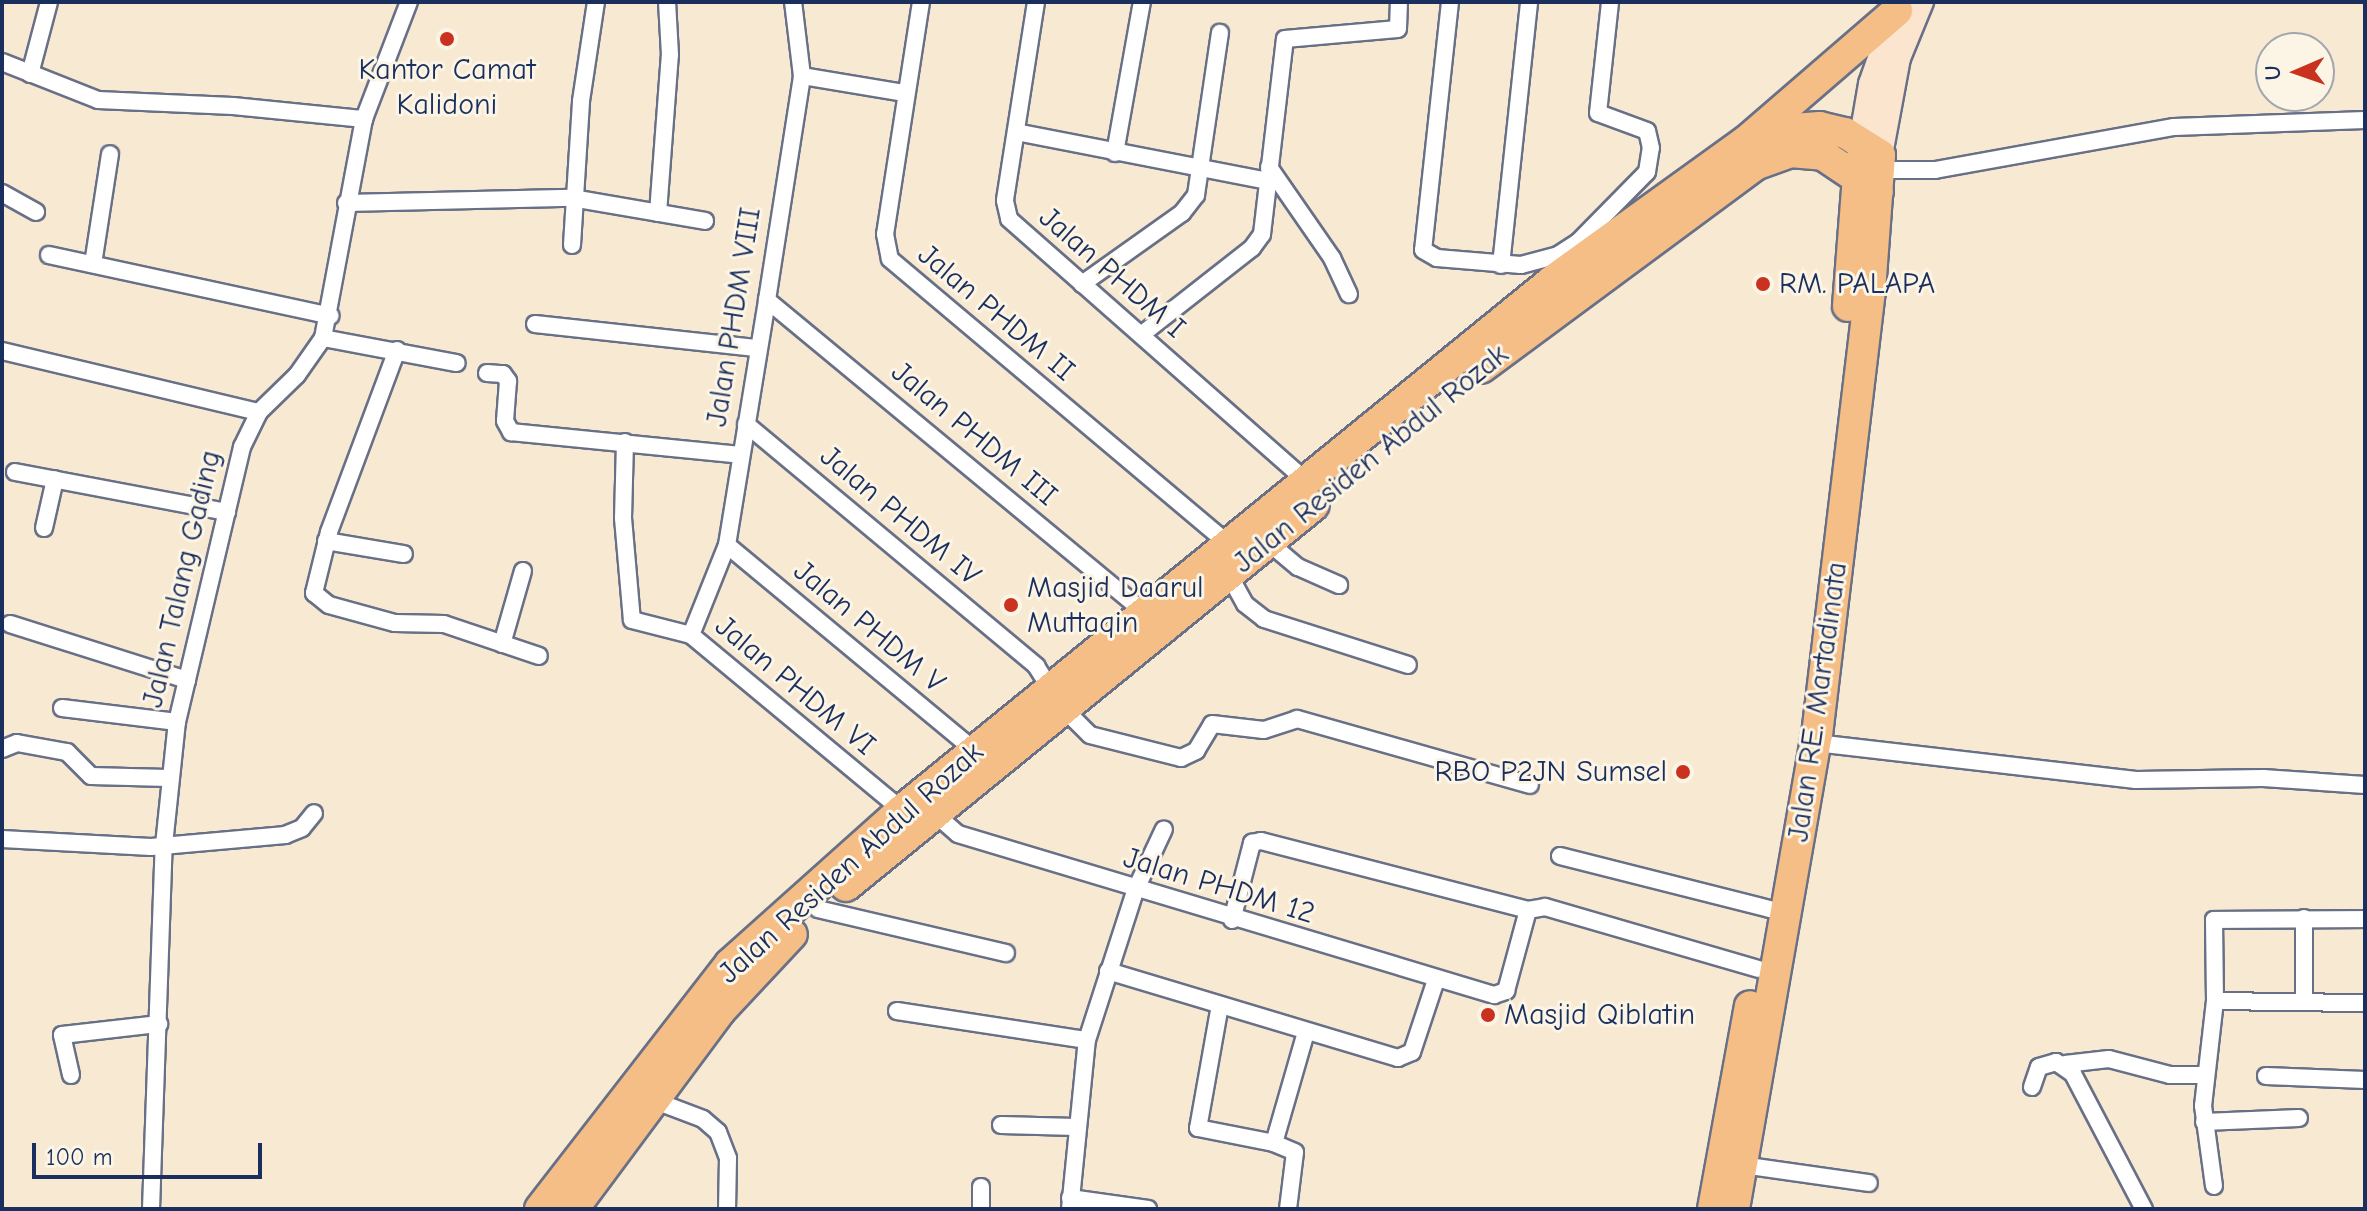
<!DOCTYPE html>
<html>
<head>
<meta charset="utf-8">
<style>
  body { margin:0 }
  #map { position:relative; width:2367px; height:1211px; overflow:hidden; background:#f8e9d2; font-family:"Comic Neue",sans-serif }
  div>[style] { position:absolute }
  .roads { filter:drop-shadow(2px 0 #687087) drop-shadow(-2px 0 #687087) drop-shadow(0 2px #687087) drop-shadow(0 -2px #687087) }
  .street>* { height:16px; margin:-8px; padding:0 8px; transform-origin:8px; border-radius:8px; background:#fff }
  .secondary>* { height:24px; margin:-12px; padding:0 12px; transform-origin:12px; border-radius:12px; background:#fbe5cf }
  .highway>* { height:30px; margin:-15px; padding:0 15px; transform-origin:15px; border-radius:15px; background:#f5be86 }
  .dots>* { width:22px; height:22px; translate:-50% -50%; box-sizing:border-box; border:4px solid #fcf5e5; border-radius:50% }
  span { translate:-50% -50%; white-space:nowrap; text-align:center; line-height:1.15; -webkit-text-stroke:6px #fcf5e5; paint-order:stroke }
  .poi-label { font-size:30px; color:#1b2f5e }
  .left { translate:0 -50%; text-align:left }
  .right { translate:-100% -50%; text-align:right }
  .street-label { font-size:30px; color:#1b2f5e }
  .frame { position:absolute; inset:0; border:4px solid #1b2f5e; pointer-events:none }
  .north { position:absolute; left:2255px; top:32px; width:80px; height:80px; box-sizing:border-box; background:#fcf5e5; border:2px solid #a2a6af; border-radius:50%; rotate:268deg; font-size:22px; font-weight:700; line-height:32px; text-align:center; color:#1b2f5e }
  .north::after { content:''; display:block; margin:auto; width:28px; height:36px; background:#c8321e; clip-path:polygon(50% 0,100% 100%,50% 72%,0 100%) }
  .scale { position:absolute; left:32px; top:1143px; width:230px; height:36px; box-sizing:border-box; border:4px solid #1b2f5e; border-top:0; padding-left:10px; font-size:24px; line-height:28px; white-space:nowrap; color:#1b2f5e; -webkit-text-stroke:6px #fcf5e5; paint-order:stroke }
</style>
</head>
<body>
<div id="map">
  <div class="roads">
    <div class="street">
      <div style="left:921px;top:2px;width:235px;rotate:98.8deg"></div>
      <div style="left:885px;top:234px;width:25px;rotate:79deg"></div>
      <div style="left:890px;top:259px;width:444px;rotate:40.1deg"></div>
      <div style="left:1036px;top:2px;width:201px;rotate:98.9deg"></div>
      <div style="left:1005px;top:201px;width:18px;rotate:77deg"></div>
      <div style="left:1009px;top:219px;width:399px;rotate:41.4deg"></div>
      <div style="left:1450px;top:2px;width:249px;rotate:96.2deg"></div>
      <div style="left:1423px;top:250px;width:16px;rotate:30deg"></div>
      <div style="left:1437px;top:258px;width:84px;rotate:4.8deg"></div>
      <div style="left:1521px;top:265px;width:38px;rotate:-15deg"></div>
      <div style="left:1558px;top:255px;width:24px;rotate:-33deg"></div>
      <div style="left:1578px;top:242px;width:98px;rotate:-45.4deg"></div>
      <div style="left:1647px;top:172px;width:24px;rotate:-81deg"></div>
      <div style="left:1651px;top:148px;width:17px;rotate:-103deg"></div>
      <div style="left:1647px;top:131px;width:52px;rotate:-159.8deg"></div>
      <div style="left:1598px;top:113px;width:112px;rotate:-83.8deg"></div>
      <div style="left:2px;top:62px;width:103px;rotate:21.6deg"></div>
      <div style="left:98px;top:100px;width:135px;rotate:2.5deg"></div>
      <div style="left:233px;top:106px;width:132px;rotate:5.7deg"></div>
      <div style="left:30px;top:74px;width:74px;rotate:-75.2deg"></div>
      <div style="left:802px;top:76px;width:104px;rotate:9.4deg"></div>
      <div style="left:1016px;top:132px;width:256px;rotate:11deg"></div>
      <div style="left:1115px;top:153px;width:153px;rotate:-79.9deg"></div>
      <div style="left:1269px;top:167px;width:111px;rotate:55.3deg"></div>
      <div style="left:1332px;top:258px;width:40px;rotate:65deg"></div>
      <div style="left:1878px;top:170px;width:57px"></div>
      <div style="left:1935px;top:170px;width:243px;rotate:-10.2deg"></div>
      <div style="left:2174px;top:127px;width:191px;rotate:-2.1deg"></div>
      <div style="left:2px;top:193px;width:39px;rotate:29deg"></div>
      <div style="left:346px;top:203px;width:226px;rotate:-1.3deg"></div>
      <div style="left:572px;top:198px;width:135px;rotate:9.8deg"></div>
      <div style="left:658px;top:213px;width:158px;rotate:-85.7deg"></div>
      <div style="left:670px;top:55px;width:53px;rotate:-93.2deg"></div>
      <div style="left:572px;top:245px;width:144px;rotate:-86.4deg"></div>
      <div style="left:581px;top:101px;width:100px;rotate:-81.4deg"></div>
      <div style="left:49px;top:255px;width:288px;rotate:12.2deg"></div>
      <div style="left:93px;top:264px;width:111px;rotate:-81.2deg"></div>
      <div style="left:1501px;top:265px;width:264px;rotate:-83.9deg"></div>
      <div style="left:1082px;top:284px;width:123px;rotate:-35.4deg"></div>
      <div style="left:1182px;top:213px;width:23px;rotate:-52deg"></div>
      <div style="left:1196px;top:195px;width:164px;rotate:-81.6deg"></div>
      <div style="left:767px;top:300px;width:491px;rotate:39.6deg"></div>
      <div style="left:535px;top:324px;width:222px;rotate:6.2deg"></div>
      <div style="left:1141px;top:335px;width:141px;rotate:-38.1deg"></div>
      <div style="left:1252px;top:248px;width:17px;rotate:-54deg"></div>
      <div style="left:1262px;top:234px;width:196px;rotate:-83.3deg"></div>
      <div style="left:1285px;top:39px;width:113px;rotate:-5.1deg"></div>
      <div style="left:1398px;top:29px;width:27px;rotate:-88deg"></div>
      <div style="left:323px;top:338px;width:136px;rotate:10.6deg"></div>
      <div style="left:397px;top:350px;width:194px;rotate:110.5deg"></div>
      <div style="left:329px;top:532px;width:63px;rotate:103.8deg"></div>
      <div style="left:314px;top:593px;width:19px;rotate:39deg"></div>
      <div style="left:329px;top:605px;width:68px;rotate:15.3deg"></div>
      <div style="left:395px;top:623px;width:49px;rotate:1.2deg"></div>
      <div style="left:444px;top:624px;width:100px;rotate:18.6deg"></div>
      <div style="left:2px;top:351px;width:264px;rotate:13.4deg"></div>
      <div style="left:487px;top:373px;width:16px;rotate:4deg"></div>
      <div style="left:503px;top:374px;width:9px;rotate:54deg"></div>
      <div style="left:508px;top:381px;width:40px;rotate:94.3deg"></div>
      <div style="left:505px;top:421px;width:13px;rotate:61deg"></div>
      <div style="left:511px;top:432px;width:230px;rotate:5.7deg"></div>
      <div style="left:746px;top:424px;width:378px;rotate:39.8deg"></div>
      <div style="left:1036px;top:666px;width:50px;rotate:57.3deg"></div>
      <div style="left:1063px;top:708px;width:38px;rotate:45deg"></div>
      <div style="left:1090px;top:735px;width:94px;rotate:14.2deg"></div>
      <div style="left:1181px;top:758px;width:17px;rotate:-25deg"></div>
      <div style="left:1196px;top:751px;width:31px;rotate:-59deg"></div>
      <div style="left:1212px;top:724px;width:52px;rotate:6.6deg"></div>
      <div style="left:1264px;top:730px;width:35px;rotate:-18deg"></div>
      <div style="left:1297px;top:719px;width:242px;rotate:15.8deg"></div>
      <div style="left:625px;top:442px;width:76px;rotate:91.5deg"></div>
      <div style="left:623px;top:518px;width:102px;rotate:85deg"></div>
      <div style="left:632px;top:620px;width:61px;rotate:14.3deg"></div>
      <div style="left:691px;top:635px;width:274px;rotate:39.7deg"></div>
      <div style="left:15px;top:472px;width:216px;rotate:10.7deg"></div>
      <div style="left:44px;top:528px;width:50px;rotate:-77.3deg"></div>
      <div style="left:326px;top:541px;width:79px;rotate:9.5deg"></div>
      <div style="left:1268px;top:542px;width:39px;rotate:40deg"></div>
      <div style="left:1298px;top:567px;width:45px;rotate:23.7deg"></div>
      <div style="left:727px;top:545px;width:322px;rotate:39.7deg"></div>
      <div style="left:1229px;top:575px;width:33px;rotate:61deg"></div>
      <div style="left:1245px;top:604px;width:24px;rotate:38deg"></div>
      <div style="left:1264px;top:619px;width:151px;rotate:17.7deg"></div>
      <div style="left:10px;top:624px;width:186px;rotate:17.6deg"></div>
      <div style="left:691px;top:635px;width:97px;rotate:-68.2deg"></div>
      <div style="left:727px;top:545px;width:248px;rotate:-80.7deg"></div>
      <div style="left:767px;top:300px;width:227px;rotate:-81.1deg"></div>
      <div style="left:802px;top:76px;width:75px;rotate:-96.9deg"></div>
      <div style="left:502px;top:644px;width:76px;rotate:-74deg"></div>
      <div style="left:62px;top:708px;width:116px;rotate:6.9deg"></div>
      <div style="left:1816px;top:743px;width:322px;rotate:6.6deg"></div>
      <div style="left:2136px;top:780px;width:127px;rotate:-0.9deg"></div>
      <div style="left:2263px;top:778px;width:102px;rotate:3.9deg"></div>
      <div style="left:2px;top:749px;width:16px;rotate:-22deg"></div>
      <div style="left:17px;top:743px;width:51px;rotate:10.2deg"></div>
      <div style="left:67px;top:752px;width:34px;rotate:45deg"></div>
      <div style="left:91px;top:776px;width:77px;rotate:1.5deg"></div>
      <div style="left:935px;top:814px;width:30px;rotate:41deg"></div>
      <div style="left:958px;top:834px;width:560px;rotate:16.72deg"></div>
      <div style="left:1494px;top:995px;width:13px;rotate:-18deg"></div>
      <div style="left:1506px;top:991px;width:84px;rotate:-74.8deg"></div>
      <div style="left:2px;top:839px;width:149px;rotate:3.1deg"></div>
      <div style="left:151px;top:847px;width:135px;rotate:-5.1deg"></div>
      <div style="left:285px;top:835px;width:18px;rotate:-22deg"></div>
      <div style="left:302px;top:828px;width:19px;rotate:-51deg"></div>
      <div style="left:1560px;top:856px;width:217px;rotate:14.2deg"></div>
      <div style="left:818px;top:909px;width:193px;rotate:13.2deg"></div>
      <div style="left:1232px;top:920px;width:80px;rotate:-75.4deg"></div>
      <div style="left:1252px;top:843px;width:9px;rotate:-13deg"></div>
      <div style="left:1261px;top:841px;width:276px;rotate:14.5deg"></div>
      <div style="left:1528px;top:910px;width:17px;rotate:-10deg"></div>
      <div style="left:1545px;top:907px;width:222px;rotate:16.2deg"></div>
      <div style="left:1108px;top:971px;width:303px;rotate:16.7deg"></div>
      <div style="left:1398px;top:1058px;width:15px;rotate:-23deg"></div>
      <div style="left:1412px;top:1052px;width:76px;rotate:-71.6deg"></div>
      <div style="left:2304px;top:1000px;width:82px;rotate:-90deg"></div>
      <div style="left:2215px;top:1001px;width:150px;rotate:0.8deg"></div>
      <div style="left:1220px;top:1005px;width:125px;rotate:100.1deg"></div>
      <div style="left:1198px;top:1128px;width:77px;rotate:11.2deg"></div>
      <div style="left:897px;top:1011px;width:192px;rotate:8.7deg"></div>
      <div style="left:2065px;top:1064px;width:44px;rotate:-6.5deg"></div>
      <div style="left:2109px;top:1059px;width:63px;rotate:14.7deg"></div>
      <div style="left:2170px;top:1075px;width:33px"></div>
      <div style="left:71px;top:1075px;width:41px;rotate:-102.7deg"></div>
      <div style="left:62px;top:1035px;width:98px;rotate:-6.5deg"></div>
      <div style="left:2266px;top:1076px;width:99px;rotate:2.3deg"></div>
      <div style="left:2032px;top:1087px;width:21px;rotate:-71deg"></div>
      <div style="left:2039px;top:1067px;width:18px;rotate:-16deg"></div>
      <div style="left:2056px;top:1062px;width:21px;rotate:35deg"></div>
      <div style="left:2073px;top:1074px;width:153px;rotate:62.3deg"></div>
      <div style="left:653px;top:1100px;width:53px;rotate:20.8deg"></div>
      <div style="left:703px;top:1119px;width:20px;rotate:41deg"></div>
      <div style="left:718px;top:1132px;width:28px;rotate:69deg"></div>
      <div style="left:728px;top:1158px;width:51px;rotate:91.1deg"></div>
      <div style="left:2204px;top:1122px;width:95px;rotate:-2.4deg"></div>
      <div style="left:1001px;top:1125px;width:75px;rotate:1.5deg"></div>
      <div style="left:1742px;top:1165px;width:128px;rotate:8.1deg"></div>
      <div style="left:2214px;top:1186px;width:81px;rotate:-97.8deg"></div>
      <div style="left:2203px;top:1106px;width:106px;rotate:-83.5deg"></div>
      <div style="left:2215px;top:1001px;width:81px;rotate:-90.7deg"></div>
      <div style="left:2214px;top:920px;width:151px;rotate:-0.4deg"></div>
      <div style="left:981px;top:1187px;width:22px;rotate:90deg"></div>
      <div style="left:1070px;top:1198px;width:79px;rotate:8deg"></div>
      <div style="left:151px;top:1209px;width:364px;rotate:-88deg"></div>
      <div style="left:164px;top:845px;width:124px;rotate:-84deg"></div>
      <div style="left:177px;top:722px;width:283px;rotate:-76.7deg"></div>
      <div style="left:242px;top:447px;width:39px;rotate:-64deg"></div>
      <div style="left:259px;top:412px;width:53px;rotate:-44.2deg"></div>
      <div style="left:297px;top:375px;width:45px;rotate:-54.9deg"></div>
      <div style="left:323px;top:338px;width:223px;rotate:-79.4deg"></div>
      <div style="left:364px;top:119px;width:125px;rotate:-69deg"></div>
      <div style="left:1070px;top:1209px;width:170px;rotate:-84.3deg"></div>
      <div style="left:1087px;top:1040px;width:157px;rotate:-72.1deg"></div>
      <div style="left:1135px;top:891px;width:68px;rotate:-64.9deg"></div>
      <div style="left:1288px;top:1209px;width:57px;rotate:-83deg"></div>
      <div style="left:1295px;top:1152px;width:23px;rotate:-157deg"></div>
      <div style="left:1274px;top:1143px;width:116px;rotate:-73.9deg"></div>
    </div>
    <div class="secondary">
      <div style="left:1861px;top:142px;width:59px;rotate:-80.2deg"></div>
      <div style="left:1871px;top:84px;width:75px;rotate:-70.6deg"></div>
      <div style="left:1880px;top:155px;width:99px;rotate:-79.5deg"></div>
      <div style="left:1898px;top:58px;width:61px;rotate:-67.7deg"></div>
    </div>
    <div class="highway">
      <div style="left:1848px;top:306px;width:144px;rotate:-85.6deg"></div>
      <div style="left:1481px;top:368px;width:341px;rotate:-36.5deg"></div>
      <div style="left:1755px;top:165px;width:37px;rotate:-20deg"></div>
      <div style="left:1790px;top:152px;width:33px;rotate:5deg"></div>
      <div style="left:1823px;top:155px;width:66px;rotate:33.9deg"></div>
      <div style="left:846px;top:886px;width:603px;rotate:-39.15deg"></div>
      <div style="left:540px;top:1209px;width:310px;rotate:-52.2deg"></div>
      <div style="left:730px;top:964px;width:231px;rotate:-41.8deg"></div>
      <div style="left:902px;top:810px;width:838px;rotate:-39.14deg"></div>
      <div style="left:1552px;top:281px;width:238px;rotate:-35.8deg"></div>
      <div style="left:1745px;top:142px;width:201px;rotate:-40.8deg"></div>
      <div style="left:573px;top:1209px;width:247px;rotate:-53.4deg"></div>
      <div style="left:720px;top:1011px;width:105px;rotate:-46.9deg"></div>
      <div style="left:1713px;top:1209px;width:206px;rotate:-79.7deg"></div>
      <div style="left:1734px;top:1209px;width:481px;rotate:-80.1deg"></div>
      <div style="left:1817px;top:735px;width:447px;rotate:-83.2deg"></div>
      <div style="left:1870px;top:291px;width:136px;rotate:-85.8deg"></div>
      <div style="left:1880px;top:155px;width:41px;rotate:-147.8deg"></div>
      <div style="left:1845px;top:133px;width:26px;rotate:-167deg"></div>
      <div style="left:1820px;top:127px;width:41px;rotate:175.8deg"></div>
      <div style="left:1779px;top:130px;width:25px;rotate:162deg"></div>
    </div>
  </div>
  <div class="dots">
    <div style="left:447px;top:39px;background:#c8321e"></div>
    <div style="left:1763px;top:284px;background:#c8321e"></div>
    <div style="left:1011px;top:605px;background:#c8321e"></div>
    <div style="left:1683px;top:772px;background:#c8321e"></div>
    <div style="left:1488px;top:1015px;background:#c8321e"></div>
  </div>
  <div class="poi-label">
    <span style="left:447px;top:87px">Kantor Camat<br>Kalidoni</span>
    <span class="left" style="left:1779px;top:284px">RM. PALAPA</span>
    <span class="left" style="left:1027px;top:605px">Masjid Daarul<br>Muttaqin</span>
    <span class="right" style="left:1667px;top:772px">RBO P2JN Sumsel</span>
    <span class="left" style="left:1504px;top:1015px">Masjid Qiblatin</span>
  </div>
  <div class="street-label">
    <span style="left:1112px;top:273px;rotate:41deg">Jalan PHDM I</span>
    <span style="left:996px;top:313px;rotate:40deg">Jalan PHDM II</span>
    <span style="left:734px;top:317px;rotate:-81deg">Jalan PHDM VIII</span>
    <span style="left:974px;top:434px;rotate:40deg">Jalan PHDM III</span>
    <span style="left:1371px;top:459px;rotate:-39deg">Jalan Residen Abdul Rozak</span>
    <span style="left:900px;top:516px;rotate:40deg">Jalan PHDM IV</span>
    <span style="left:182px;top:579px;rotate:-77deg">Jalan Talang Gading</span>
    <span style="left:869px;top:627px;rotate:40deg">Jalan PHDM V</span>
    <span style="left:795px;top:686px;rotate:40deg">Jalan PHDM VI</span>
    <span style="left:1818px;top:702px;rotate:-82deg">Jalan RE. Martadinata</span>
    <span style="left:851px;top:863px;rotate:-42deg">Jalan Residen Abdul Rozak</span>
    <span style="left:1219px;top:886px;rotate:17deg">Jalan PHDM 12</span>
  </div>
  <div class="frame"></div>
  <div class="north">U</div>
  <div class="scale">100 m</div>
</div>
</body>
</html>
